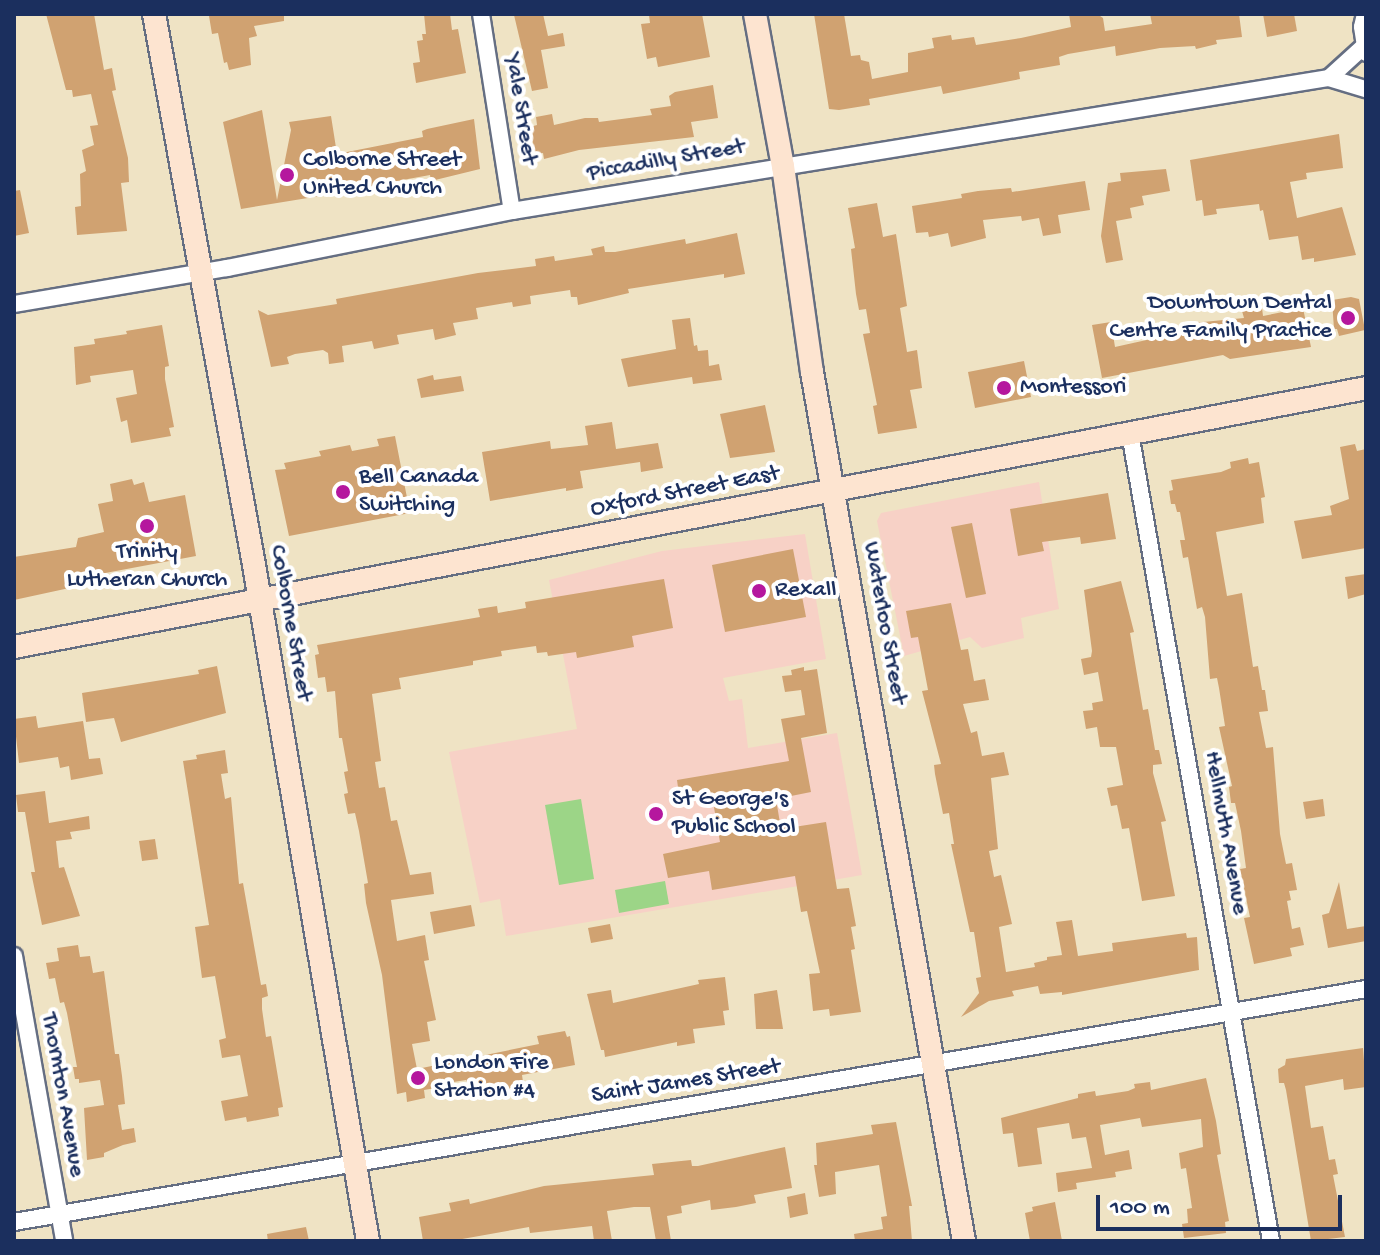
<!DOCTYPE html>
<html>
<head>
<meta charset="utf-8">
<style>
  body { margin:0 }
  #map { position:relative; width:1380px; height:1255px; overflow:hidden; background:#efe3c4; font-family:"Gochi Hand",sans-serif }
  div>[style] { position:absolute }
  .built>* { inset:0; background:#f7d1c6 }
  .green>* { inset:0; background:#9cd587 }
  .building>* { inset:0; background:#d0a271 }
  .roads { filter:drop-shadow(2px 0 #656e82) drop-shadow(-2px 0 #656e82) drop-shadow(0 2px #656e82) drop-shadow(0 -2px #656e82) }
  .street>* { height:16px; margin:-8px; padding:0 8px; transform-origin:8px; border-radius:8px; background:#fff }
  .secondary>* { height:22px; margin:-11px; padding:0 11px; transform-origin:11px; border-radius:11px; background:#fde4d0 }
  .dots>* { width:22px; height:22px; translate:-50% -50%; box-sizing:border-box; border:4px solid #fff; border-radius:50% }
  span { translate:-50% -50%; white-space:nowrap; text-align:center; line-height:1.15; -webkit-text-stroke:8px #fff; paint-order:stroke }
  .street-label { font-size:24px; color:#1b2f5e }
  .poi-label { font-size:24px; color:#1b2f5e }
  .left { translate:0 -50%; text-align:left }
  .right { translate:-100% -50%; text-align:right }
  .frame { position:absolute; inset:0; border:16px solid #1b2f5e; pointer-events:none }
  .scale { position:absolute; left:1096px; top:1195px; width:246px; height:36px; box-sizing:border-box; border:4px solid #1b2f5e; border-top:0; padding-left:10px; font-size:24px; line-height:28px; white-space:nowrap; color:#1b2f5e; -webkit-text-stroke:6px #fff; paint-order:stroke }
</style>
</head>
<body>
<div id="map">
  <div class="built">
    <div style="clip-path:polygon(1039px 482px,1059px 609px,1021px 618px,1024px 638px,982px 648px,970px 637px,904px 656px,877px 521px,881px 513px)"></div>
    <div style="clip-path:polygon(805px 534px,826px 659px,723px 678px,729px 701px,742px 699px,748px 748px,837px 733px,862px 875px,506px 936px,500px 899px,480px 903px,449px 752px,577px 729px,549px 580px,662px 551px)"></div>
  </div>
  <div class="green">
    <div style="clip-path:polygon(581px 799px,594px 879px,559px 885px,545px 805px)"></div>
    <div style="clip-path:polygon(665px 881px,669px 904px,619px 913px,615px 890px)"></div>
  </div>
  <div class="building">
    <div style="clip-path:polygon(46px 14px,94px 14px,104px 70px,112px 68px,116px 90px,112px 91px,128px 158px,129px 182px,121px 183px,127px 231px,77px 235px,75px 207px,81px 206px,80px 174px,86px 171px,82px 150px,94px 145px,90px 126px,98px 125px,91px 94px,73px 97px,72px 90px,66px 90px)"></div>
    <div style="clip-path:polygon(220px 14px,284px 14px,284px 21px,254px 26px,257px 36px,249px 38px,251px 65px,229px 70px,227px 62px,224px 63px,218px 33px,212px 34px,209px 16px)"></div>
    <div style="clip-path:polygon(424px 14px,450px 14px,452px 30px,458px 29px,466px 73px,416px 83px,413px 63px,420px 62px,417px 41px,423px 40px,422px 34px,426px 34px)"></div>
    <div style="clip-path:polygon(543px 14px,548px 36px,563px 33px,565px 46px,541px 50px,548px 88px,532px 91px,514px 15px)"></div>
    <div style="clip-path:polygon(702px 14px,710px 57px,658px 67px,656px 57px,647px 59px,641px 24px,650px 23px,649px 15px)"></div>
    <div style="clip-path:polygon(814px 14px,844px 14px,851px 56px,860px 55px,861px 60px,869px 62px,872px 79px,908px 72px,908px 53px,934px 48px,932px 38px,951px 35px,952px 40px,974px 37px,976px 45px,1021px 38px,1071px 27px,1069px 14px,1097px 14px,1103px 18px,1105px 31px,1152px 24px,1150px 14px,1239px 14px,1242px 37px,1216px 40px,1217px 44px,1196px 49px,1195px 46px,1160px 48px,1116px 56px,1115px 46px,1068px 54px,1059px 57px,1060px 65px,1019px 72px,1020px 79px,943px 94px,941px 86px,869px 99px,870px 105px,839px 110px,829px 109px)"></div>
    <div style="clip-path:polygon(1263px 14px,1294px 14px,1297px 31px,1267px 37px)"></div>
    <div style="clip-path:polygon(713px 85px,718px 118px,691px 122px,694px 137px,579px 150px,544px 159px,543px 153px,535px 154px,530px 127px,537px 125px,536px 117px,552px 114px,554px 125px,585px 118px,598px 118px,599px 122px,652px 115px,650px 109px,671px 106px,669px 96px,675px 92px)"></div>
    <div style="clip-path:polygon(262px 110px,277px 200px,291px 130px,289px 122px,331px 116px,337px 154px,423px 137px,422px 131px,427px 129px,474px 119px,480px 169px,431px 181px,430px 175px,397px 181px,397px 184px,364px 193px,357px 190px,241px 209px,223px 122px)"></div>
    <div style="clip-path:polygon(1339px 134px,1343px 168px,1306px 173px,1307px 179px,1290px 182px,1297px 218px,1342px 207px,1356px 255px,1314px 262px,1314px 258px,1302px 260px,1298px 236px,1269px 240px,1263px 210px,1260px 211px,1259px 204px,1216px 209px,1217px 214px,1204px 216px,1202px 200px,1196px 201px,1190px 160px)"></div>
    <div style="clip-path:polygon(1166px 169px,1170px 191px,1142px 196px,1144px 205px,1130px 208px,1132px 218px,1116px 221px,1123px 260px,1106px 263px,1101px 236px,1108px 183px,1121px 181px,1120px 173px)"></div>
    <div style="clip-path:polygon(1085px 181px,1090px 210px,1058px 215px,1061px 233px,1043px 236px,1039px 218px,1022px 221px,1021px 216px,983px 220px,986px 238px,951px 247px,948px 233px,929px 237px,928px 232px,916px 233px,912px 206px,962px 198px,961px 194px,978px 191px,1011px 188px,1012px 192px)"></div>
    <div style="clip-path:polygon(20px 190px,29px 233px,14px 236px,14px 191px)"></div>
    <div style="clip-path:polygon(877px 203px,883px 237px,896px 234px,907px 306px,900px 308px,907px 352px,917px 350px,922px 388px,910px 390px,917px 428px,878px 434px,873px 406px,877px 405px,863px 334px,870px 333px,866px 309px,859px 310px,856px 294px,851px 249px,855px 248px,848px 208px)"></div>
    <div style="clip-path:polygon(737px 233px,745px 274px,724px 278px,724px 274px,628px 289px,629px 293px,578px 305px,577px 297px,571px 297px,570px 290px,530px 296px,531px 304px,513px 307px,512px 302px,476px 308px,478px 319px,453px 323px,456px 335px,435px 340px,433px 329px,397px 335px,399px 344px,374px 349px,372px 341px,342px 346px,344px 362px,329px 364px,328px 353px,323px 350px,295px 354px,287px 357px,289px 364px,271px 367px,258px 310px,268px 315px,337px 304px,336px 299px,478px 273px,536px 266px,535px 259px,554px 256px,555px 261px,593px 255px,591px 249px,604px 246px,605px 252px,615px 252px,685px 239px,686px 244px)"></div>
    <div style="clip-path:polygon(1351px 297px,1359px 299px,1365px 330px,1339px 336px,1337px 329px,1334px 329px,1332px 300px)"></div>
    <div style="clip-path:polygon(1262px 308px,1263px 316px,1303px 308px,1311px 347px,1230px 359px,1223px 355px,1102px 378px,1092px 325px,1111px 322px,1115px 347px,1169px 335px,1168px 329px,1193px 323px,1244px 318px,1242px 311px)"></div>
    <div style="clip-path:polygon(690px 318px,694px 346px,697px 345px,698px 351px,708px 350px,709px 366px,719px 364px,722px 380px,693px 384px,692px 377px,628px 387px,621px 359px,676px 349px,672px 320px)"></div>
    <div style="clip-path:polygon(162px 325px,169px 366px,165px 367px,165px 379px,174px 427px,169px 428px,171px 436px,131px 443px,127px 420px,121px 422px,116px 398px,137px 394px,133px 370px,90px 376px,91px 382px,76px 385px,74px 347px,95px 344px,94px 339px,127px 334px,126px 331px)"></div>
    <div style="clip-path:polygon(1024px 361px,1031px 397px,975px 408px,968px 372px)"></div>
    <div style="clip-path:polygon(433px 375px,434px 380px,461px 376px,464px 391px,421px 398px,417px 379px)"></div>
    <div style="clip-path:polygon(765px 405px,775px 452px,730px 458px,720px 414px)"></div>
    <div style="clip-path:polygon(612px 422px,616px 449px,658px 443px,663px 468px,641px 472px,640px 462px,580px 471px,583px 488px,566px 491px,566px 488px,490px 501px,482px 452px,550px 441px,551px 449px,588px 445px,585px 426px)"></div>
    <div style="clip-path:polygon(395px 436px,410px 513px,289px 536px,275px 470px,286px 469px,284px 463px,321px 456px,319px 451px,350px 445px,352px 451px,379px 446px,377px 439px)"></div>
    <div style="clip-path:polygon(1355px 444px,1357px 451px,1366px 449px,1366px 548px,1302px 559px,1294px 521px,1332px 515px,1330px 506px,1349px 499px,1340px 447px)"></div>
    <div style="clip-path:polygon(1248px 458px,1249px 464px,1259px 462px,1265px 497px,1261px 498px,1264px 523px,1216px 532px,1227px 596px,1242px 593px,1253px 667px,1258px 666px,1262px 690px,1265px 690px,1268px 711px,1259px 712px,1266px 748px,1273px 747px,1280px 834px,1286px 864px,1292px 863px,1297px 890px,1289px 891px,1291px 900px,1287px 901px,1292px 929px,1300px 927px,1304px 945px,1290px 948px,1292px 956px,1254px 964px,1244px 918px,1250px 917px,1240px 869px,1246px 868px,1241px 831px,1235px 803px,1231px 803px,1229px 787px,1232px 786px,1219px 727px,1225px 726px,1219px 688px,1217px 678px,1210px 679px,1205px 617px,1202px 607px,1197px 609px,1188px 557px,1183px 558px,1180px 540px,1185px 540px,1180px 512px,1177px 512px,1175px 504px,1171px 504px,1169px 491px,1173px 490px,1171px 480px,1221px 472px,1231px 468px,1230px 462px)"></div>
    <div style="clip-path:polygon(132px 479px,134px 485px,144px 482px,149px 502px,185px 495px,196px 556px,100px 574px,101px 578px,73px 584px,74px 587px,14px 600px,14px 557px,76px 547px,78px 538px,104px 532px,98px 504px,113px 501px,110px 484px)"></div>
    <div style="clip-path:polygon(1108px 493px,1116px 539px,1081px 544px,1080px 537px,1042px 542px,1044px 551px,1018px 556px,1010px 509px)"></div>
    <div style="clip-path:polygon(972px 523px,986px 594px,966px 598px,951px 527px)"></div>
    <div style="clip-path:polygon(793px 549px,806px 617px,725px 632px,712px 565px)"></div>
    <div style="clip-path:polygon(1366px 574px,1366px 594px,1348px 599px,1345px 577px)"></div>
    <div style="clip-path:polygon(664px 579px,673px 628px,632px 636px,634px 647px,577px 658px,576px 652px,548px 656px,547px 652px,537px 653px,536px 646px,501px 651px,502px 656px,473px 661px,473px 665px,399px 678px,401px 689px,372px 694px,381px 761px,375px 762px,379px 788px,385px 787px,391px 821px,397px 820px,410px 875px,431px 872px,434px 894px,391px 900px,397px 941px,425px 935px,429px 960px,424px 961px,436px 1020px,427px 1022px,430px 1041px,412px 1044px,417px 1069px,539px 1044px,537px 1036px,565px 1031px,567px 1037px,570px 1036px,575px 1065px,522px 1075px,523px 1082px,516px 1083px,517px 1087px,469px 1097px,466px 1080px,435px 1085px,436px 1088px,424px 1090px,425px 1098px,407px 1102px,406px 1092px,397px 1094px,382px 975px,366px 903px,364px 884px,368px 883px,359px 831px,355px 813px,348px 814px,344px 794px,348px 793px,344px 772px,348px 771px,342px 738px,339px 738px,335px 691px,327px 692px,325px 677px,318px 678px,315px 655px,319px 654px,317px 645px,480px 617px,478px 609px,497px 606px,498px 613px,526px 608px,525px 602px)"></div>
    <div style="clip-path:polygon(1121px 581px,1134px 632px,1130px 633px,1143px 710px,1148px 709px,1155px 750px,1159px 750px,1162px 764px,1153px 765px,1153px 773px,1166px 821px,1161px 822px,1175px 896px,1142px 901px,1129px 828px,1122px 829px,1117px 805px,1111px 806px,1107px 788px,1123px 785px,1116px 747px,1100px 747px,1097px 727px,1086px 729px,1083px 711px,1093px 710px,1092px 703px,1103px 701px,1098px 672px,1084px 675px,1081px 659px,1091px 657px,1092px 651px,1084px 590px)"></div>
    <div style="clip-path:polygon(951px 603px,961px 650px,968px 649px,974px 681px,985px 679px,989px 700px,963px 704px,971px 733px,977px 731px,982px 756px,1004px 752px,1009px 775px,991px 778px,998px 849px,989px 851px,994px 877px,1001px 875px,1012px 924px,999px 927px,1006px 972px,1035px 967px,1034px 963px,1047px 960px,1047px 957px,1062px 955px,1056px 922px,1072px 920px,1078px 956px,1113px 951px,1112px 943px,1186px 933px,1187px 938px,1197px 937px,1199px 970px,1062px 995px,1062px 992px,1040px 994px,1038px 986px,1012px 991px,1014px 996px,989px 1001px,961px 1017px,979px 993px,976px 978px,981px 977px,974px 932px,970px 932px,951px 844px,954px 844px,949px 813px,943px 814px,935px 774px,934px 765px,941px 764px,922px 691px,928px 690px,918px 637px,911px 638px,906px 611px)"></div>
    <div style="clip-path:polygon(217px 666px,226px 713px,121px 742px,114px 718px,86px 722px,82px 693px,199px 674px,198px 670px)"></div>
    <div style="clip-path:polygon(804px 667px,804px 671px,817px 669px,827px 733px,801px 738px,811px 792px,776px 799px,781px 829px,826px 822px,837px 889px,849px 888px,856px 926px,851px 927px,855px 949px,851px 950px,861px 1012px,830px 1016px,829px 1009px,813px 1011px,809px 974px,820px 973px,807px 911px,801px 912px,795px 876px,712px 890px,709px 871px,668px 878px,663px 854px,720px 842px,712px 796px,680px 802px,677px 780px,789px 761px,781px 719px,805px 715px,801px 690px,785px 692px,782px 676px,792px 675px,791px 670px)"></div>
    <div style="clip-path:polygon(36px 716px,38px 728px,83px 721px,89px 759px,100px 758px,103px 774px,71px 780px,69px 766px,60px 768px,58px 757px,19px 763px,14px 719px)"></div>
    <div style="clip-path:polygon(225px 750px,228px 773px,221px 774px,225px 799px,231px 797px,239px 884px,243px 883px,261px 985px,266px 984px,268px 996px,262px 998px,262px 1009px,266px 1037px,271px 1036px,283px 1107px,278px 1108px,279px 1116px,247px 1122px,246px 1117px,225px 1121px,221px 1101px,248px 1096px,240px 1055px,222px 1058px,219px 1040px,226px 1038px,215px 976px,202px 978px,195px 927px,209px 925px,183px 761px,197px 759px,196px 755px)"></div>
    <div style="clip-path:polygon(45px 791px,49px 823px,89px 816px,90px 829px,70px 832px,72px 839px,56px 841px,59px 868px,64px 867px,80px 916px,42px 925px,31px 872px,35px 872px,25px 812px,18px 812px,16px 795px)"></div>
    <div style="clip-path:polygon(1323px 799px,1325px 816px,1306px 819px,1303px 802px)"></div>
    <div style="clip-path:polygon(155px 839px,158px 859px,142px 861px,139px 841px)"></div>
    <div style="clip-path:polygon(1339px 882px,1347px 929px,1366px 926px,1366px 941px,1328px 948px,1322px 915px,1329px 913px)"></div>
    <div style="clip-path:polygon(471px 905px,475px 926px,434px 934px,430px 912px)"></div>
    <div style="clip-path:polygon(610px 924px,613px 939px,591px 943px,588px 928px)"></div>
    <div style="clip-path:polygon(78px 945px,80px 957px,90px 956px,93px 973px,104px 971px,115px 1054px,119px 1054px,122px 1076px,125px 1104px,118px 1105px,122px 1130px,134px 1128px,136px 1142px,123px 1145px,104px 1153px,104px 1157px,87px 1160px,84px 1108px,104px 1105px,100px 1080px,79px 1083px,79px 1079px,75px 1079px,73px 1067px,77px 1067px,67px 1013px,64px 1002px,60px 1003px,55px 978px,49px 979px,46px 963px,59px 961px,57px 948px)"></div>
    <div style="clip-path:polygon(725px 977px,729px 1010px,723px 1011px,725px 1025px,693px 1029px,695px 1043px,677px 1046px,677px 1042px,605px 1057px,604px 1050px,601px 1050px,587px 994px,611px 990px,613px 1003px,699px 984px,698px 980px)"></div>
    <div style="clip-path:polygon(777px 990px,783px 1029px,756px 1029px,754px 994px)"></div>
    <div style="clip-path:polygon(1363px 1048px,1366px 1087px,1344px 1090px,1343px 1079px,1305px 1086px,1311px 1128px,1323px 1126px,1329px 1160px,1335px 1159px,1338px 1174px,1333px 1175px,1345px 1237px,1311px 1241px,1286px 1090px,1284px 1083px,1279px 1083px,1278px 1069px,1285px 1065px,1286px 1059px)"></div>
    <div style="clip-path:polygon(1206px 1078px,1216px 1121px,1221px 1154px,1217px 1155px,1229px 1221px,1225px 1222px,1226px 1233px,1184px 1238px,1182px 1224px,1188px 1223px,1187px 1209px,1192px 1208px,1186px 1168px,1181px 1169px,1179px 1153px,1203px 1147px,1201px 1119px,1142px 1127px,1140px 1118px,1100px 1125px,1105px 1155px,1129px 1150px,1132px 1169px,1115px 1172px,1116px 1177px,1076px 1183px,1077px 1189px,1058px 1192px,1056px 1173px,1092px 1168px,1086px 1137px,1072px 1139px,1069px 1123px,1037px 1128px,1042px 1164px,1018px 1167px,1013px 1133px,1003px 1134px,1001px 1118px,1078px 1098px,1078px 1094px,1095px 1091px,1096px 1096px,1128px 1091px,1135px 1088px,1134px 1084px,1150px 1082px,1151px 1090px)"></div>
    <div style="clip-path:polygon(896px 1122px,912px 1206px,909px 1206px,912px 1241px,855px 1241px,854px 1234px,883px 1229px,881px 1217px,887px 1216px,879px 1165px,835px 1172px,836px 1194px,819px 1197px,814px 1165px,817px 1165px,816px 1143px,873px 1134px,871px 1125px)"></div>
    <div style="clip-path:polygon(785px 1147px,792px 1188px,754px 1195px,756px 1203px,736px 1207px,711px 1210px,710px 1200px,681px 1206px,682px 1213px,667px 1216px,671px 1241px,656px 1241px,650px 1207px,634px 1207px,607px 1211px,612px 1241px,594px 1241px,592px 1226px,530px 1233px,529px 1227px,451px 1241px,423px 1241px,419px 1217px,451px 1211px,449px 1203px,469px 1199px,470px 1204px,544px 1186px,654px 1175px,652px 1164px,691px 1160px,692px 1166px,698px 1166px)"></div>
    <div style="clip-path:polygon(805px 1193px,808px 1214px,790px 1218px,787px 1197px)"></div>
    <div style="clip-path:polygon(1055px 1202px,1062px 1241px,1030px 1241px,1025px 1213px,1033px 1211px,1032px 1207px)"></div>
    <div style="clip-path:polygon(306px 1227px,309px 1241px,268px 1241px,267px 1234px)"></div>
  </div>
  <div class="roads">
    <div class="street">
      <div style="left:481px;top:14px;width:199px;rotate:81.1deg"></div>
      <div style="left:1365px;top:14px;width:13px;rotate:103deg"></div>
      <div style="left:1362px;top:27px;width:26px;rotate:81deg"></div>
      <div style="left:1329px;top:78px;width:47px;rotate:-42.4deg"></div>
      <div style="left:14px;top:304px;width:216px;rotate:-9.6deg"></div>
      <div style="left:227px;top:268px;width:291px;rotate:-11.3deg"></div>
      <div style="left:512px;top:211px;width:828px;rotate:-9.25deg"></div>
      <div style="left:1329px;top:78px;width:39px;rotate:17deg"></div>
      <div style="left:1130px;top:433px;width:820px;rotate:80.1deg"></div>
      <div style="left:14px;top:956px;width:289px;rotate:80deg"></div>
      <div style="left:14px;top:1222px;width:1372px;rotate:-9.78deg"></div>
    </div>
    <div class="secondary">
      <div style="left:154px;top:14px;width:560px;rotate:79.71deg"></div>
      <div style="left:254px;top:565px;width:686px;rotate:80.43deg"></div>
      <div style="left:755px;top:14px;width:155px;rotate:79.6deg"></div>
      <div style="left:783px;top:166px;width:208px;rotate:82deg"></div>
      <div style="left:812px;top:372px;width:882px;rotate:80.08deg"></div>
      <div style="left:14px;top:647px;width:1377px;rotate:-10.84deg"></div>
    </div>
  </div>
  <div class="dots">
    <div style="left:287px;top:175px;background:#b5179e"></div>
    <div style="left:1348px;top:318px;background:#b5179e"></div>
    <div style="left:1004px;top:388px;background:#b5179e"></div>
    <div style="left:343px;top:492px;background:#b5179e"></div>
    <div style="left:147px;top:526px;background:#b5179e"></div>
    <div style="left:759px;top:591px;background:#b5179e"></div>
    <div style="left:656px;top:814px;background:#b5179e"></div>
    <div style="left:418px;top:1078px;background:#b5179e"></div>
  </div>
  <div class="street-label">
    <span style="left:520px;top:109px;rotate:81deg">Yale Street</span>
    <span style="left:666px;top:161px;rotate:-10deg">Piccadilly Street</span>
    <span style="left:685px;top:492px;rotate:-11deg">Oxford Street East</span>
    <span style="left:290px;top:623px;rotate:80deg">Colborne Street</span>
    <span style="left:884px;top:623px;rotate:80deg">Waterloo Street</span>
    <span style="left:1225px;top:833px;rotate:80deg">Hellmuth Avenue</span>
    <span style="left:686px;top:1082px;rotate:-9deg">Saint James Street</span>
    <span style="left:62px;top:1095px;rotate:80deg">Thornton Avenue</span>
  </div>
  <div class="poi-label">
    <span class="left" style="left:303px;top:175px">Colborne Street<br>United Church</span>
    <span class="right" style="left:1332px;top:318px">Downtown Dental<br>Centre Family Practice</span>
    <span class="left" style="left:1020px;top:388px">Montessori</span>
    <span class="left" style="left:359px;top:492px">Bell Canada<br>Switching</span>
    <span style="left:147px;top:567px">Trinity<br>Lutheran Church</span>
    <span class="left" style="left:775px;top:591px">Rexall</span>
    <span class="left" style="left:672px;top:814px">St George's<br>Public School</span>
    <span class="left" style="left:434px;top:1078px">London Fire<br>Station #4</span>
  </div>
  <div class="frame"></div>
  <div class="scale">100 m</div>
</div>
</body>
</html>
